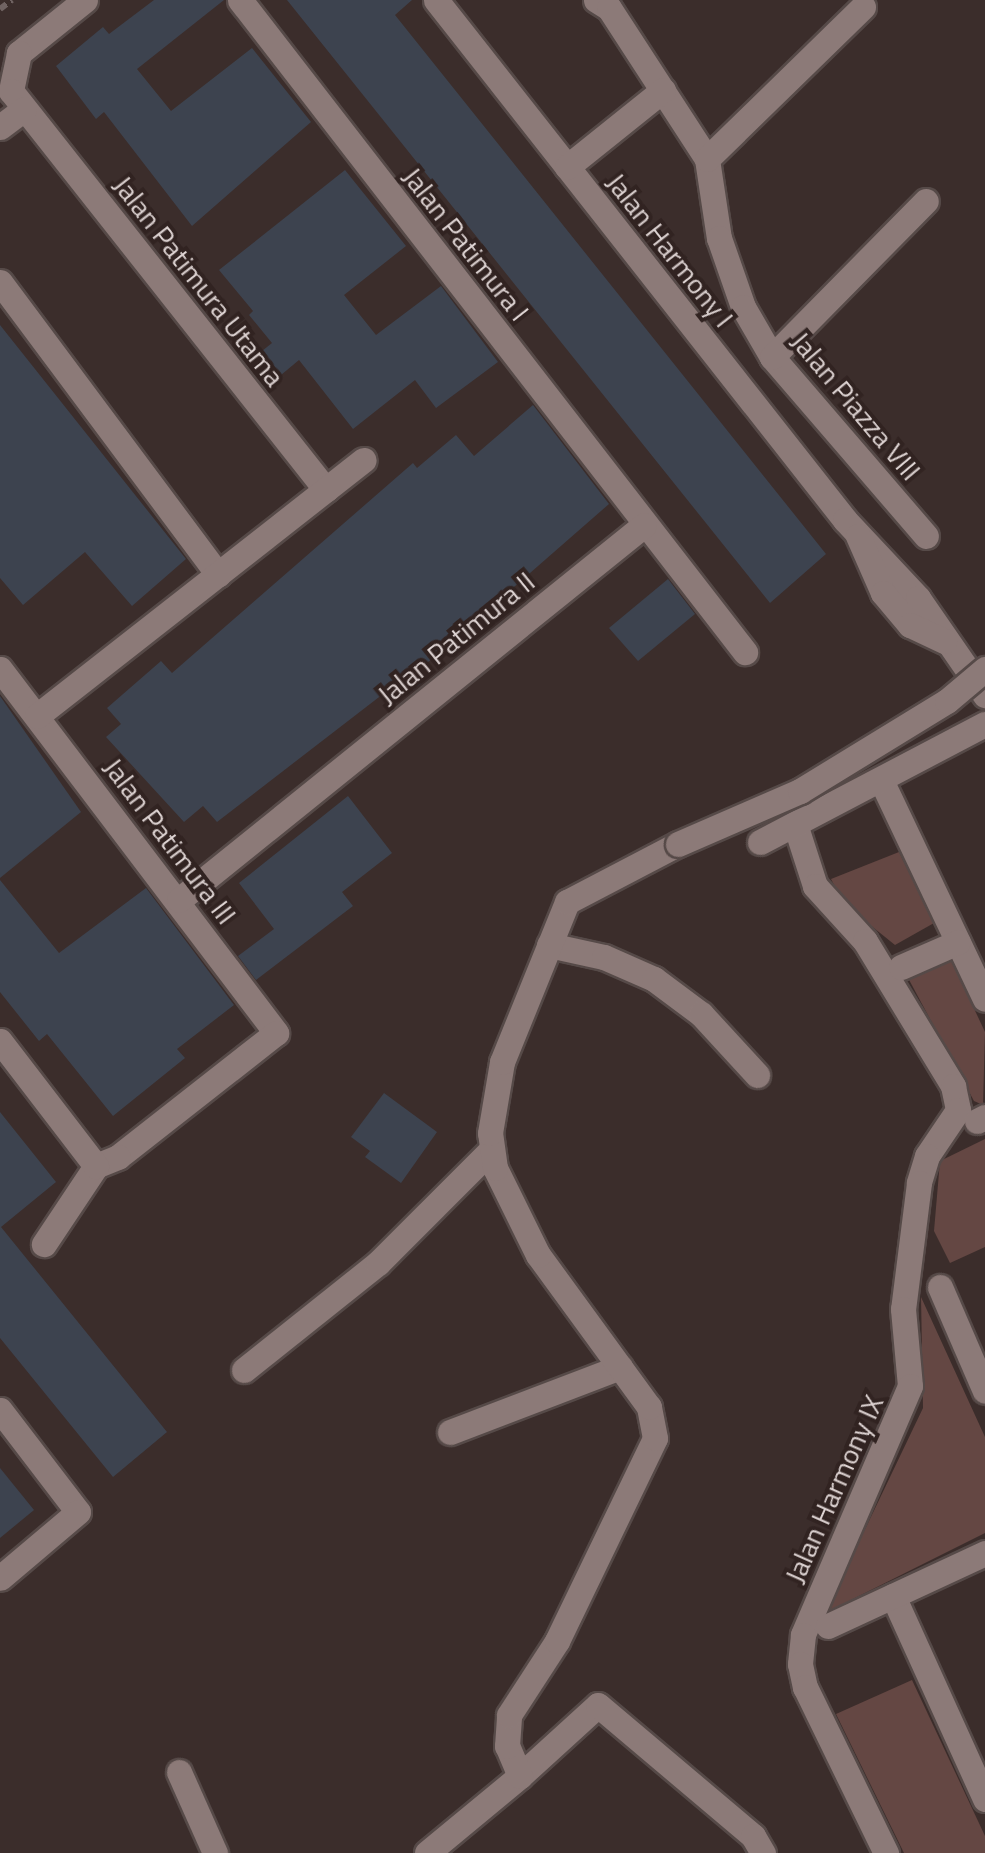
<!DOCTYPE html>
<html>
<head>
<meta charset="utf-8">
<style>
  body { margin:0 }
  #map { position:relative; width:985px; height:1853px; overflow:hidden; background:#3b2d2b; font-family:"Titillium Web",sans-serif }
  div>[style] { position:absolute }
  .green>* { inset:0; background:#644743 }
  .building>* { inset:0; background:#3d434f }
  .path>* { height:6px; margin-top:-3px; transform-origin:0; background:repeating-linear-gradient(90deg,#706362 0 8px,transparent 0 13px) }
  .roads { filter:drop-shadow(2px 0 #564a48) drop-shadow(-2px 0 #564a48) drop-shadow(0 2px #564a48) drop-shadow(0 -2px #564a48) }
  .minor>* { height:25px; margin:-12.5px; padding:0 12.5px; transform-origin:12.5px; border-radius:12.5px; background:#8c7a78 }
  .bridges { filter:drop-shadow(2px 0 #564a48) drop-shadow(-2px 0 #564a48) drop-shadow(0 2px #564a48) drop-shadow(0 -2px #564a48) }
  .minor-bridge>* { height:25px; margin:-12.5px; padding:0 12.5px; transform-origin:12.5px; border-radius:12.5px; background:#8c7a78 }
  span { translate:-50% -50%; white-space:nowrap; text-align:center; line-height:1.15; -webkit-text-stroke:8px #312321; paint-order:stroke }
  .street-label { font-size:28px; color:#ddd3d2 }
</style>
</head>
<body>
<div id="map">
  <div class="green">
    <div style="clip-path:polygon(899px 852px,934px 923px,895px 945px,844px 904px,831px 879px)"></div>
    <div style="clip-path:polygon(950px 957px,985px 1032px,983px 1105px,974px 1101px,907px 976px)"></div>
    <div style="clip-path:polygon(985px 1139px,985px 1247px,950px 1263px,934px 1231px,940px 1161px)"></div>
    <div style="clip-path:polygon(921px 1297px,985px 1437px,985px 1533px,825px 1613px,923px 1408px)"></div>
    <div style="clip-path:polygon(912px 1680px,985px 1836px,985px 1853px,904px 1853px,836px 1714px)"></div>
  </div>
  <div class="building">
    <div style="clip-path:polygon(154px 0,224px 0,137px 69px,171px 111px,252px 48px,311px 122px,192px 226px,104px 112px,96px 119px,56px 66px,103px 27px,109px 34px)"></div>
    <div style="clip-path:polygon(287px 0,412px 0,395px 15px,826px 554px,770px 603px)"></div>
    <div style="clip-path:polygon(345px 170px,406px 246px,344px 295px,376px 335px,441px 286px,498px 362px,436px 408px,415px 380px,353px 429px,299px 360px,281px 375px,262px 351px,272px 343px,249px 315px,253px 311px,219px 270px)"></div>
    <div style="clip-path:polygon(0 325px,186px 559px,132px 606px,85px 552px,23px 605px,0 578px)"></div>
    <div style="clip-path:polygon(533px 405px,609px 504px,426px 664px,434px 673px,406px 696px,396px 684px,217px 822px,203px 806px,184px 822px,106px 737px,121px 724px,107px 708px,161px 661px,172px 673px,413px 463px,417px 468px,456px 435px,474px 456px)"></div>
    <div style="clip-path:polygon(668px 579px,695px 614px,638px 661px,609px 628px)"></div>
    <div style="clip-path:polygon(0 696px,81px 812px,0 878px)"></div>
    <div style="clip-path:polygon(348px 796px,392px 853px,342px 892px,353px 906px,256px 980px,238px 956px,274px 929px,239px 883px)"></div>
    <div style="clip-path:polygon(0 880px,59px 953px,146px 888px,234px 1005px,177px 1049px,185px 1058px,113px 1116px,47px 1034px,39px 1041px,0 992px)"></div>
    <div style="clip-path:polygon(384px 1093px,437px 1132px,401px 1183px,365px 1157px,370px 1151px,351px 1137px)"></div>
    <div style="clip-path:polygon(0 1112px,56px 1182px,1px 1227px,167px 1432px,113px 1477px,0 1338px)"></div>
    <div style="clip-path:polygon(0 1468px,34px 1510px,0 1538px)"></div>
  </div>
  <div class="path">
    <div style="left:0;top:9px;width:15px;rotate:-37deg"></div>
  </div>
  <div class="roads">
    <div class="minor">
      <div style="left:85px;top:0;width:85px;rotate:141.2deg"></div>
      <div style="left:19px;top:53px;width:39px;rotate:102deg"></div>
      <div style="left:11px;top:91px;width:508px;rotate:51.71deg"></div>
      <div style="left:240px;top:0;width:825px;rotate:52.24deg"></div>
      <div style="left:436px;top:0;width:662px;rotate:51.81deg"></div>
      <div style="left:845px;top:520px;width:107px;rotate:46.9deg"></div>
      <div style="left:918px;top:598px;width:118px;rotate:55.4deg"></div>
      <div style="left:596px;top:0;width:15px;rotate:32deg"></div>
      <div style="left:609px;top:8px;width:180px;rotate:57deg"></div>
      <div style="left:707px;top:159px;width:80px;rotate:81.4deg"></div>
      <div style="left:719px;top:238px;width:73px;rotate:70.8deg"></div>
      <div style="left:743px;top:307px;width:58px;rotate:59.9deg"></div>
      <div style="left:772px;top:357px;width:236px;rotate:49.3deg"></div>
      <div style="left:0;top:127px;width:30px;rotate:-37deg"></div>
      <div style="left:707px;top:159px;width:218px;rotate:-44.3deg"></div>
      <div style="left:567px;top:167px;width:123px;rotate:-38.7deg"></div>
      <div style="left:0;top:282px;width:365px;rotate:53.3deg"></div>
      <div style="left:772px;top:357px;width:219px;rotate:-45.4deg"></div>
      <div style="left:858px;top:536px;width:62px;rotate:66.3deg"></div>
      <div style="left:883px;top:593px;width:42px;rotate:49.8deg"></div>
      <div style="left:910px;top:625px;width:38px;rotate:25deg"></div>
      <div style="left:0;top:669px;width:457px;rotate:52.8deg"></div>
      <div style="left:276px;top:1033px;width:201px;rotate:141.9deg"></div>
      <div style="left:118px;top:1157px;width:24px;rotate:158deg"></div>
      <div style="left:96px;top:1166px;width:94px;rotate:123.7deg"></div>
      <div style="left:37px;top:716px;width:415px;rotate:-38.1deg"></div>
      <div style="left:881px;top:780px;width:242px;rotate:64.6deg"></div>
      <div style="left:796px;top:827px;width:62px;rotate:72.1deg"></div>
      <div style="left:815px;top:886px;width:74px;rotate:47.7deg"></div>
      <div style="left:865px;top:941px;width:170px;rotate:58.7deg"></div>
      <div style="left:953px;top:1086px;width:25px;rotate:78deg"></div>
      <div style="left:958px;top:1110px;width:55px;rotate:124deg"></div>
      <div style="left:927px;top:1156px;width:28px;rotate:107deg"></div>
      <div style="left:919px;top:1183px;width:127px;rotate:97.2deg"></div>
      <div style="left:903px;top:1309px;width:77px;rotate:84.8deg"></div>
      <div style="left:910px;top:1386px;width:271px;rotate:113.3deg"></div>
      <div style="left:803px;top:1635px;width:29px;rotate:96deg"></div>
      <div style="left:800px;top:1664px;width:24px;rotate:78deg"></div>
      <div style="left:805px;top:1687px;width:185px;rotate:64deg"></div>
      <div style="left:760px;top:842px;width:254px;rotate:-27.7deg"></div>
      <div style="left:179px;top:900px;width:597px;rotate:-38.88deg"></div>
      <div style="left:549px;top:945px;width:56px;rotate:12.3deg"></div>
      <div style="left:604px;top:957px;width:55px;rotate:23.7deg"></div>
      <div style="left:654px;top:979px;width:59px;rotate:36.7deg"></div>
      <div style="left:701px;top:1014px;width:83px;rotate:47.4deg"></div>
      <div style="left:901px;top:967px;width:62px;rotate:-23.7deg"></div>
      <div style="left:0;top:1041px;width:158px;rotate:52.5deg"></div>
      <div style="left:977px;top:1121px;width:9px;rotate:-27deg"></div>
      <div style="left:940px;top:1287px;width:113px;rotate:66.6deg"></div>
      <div style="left:244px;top:1370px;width:171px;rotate:-38.6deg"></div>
      <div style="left:378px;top:1263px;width:160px;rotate:-45deg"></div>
      <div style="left:0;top:1410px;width:128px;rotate:52.6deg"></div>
      <div style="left:78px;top:1512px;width:102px;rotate:139.8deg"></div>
      <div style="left:450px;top:1432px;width:182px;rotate:-20.9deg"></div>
      <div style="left:893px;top:1596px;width:223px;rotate:65.6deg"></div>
      <div style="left:828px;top:1626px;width:173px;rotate:-24.9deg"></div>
      <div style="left:179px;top:1772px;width:89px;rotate:66deg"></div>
      <div style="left:520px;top:1776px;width:105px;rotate:-42.3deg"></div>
      <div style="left:598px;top:1705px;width:203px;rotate:40.2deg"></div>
      <div style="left:753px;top:1836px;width:20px;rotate:60deg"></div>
      <div style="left:427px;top:1853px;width:121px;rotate:-39.6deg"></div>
      <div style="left:520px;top:1776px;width:33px;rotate:-113deg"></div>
      <div style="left:507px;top:1746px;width:31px;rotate:-86deg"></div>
      <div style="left:509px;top:1715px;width:88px;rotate:-57deg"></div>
      <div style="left:557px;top:1641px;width:225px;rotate:-64.2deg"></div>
      <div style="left:655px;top:1438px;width:32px;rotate:-101deg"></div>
      <div style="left:649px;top:1407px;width:188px;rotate:-126.1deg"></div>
      <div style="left:538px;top:1255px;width:97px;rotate:-116.3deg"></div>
      <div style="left:495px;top:1168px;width:35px;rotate:-98deg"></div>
      <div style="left:490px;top:1133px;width:72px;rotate:-80.4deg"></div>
      <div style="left:502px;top:1062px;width:173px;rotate:-67.9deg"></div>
      <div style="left:567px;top:902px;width:125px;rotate:-27.6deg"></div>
    </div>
  </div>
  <div class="bridges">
    <div class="minor-bridge">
      <div style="left:678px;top:844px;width:133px;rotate:-23.5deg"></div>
      <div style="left:800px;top:791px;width:172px;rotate:-31.5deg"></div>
      <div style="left:947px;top:701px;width:50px;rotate:-40.1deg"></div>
    </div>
  </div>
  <div class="street-label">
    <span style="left:466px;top:244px;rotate:52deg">Jalan Patimura I</span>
    <span style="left:670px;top:250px;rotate:52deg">Jalan Harmony I</span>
    <span style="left:199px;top:281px;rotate:52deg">Jalan Patimura Utama</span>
    <span style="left:856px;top:406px;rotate:50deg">Jalan Piazza VIII</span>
    <span style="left:456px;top:638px;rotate:-39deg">Jalan Patimura II</span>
    <span style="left:170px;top:841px;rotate:53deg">Jalan Patimura III</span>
    <span style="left:834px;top:1489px;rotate:-66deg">Jalan Harmony IX</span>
  </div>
</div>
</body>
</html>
